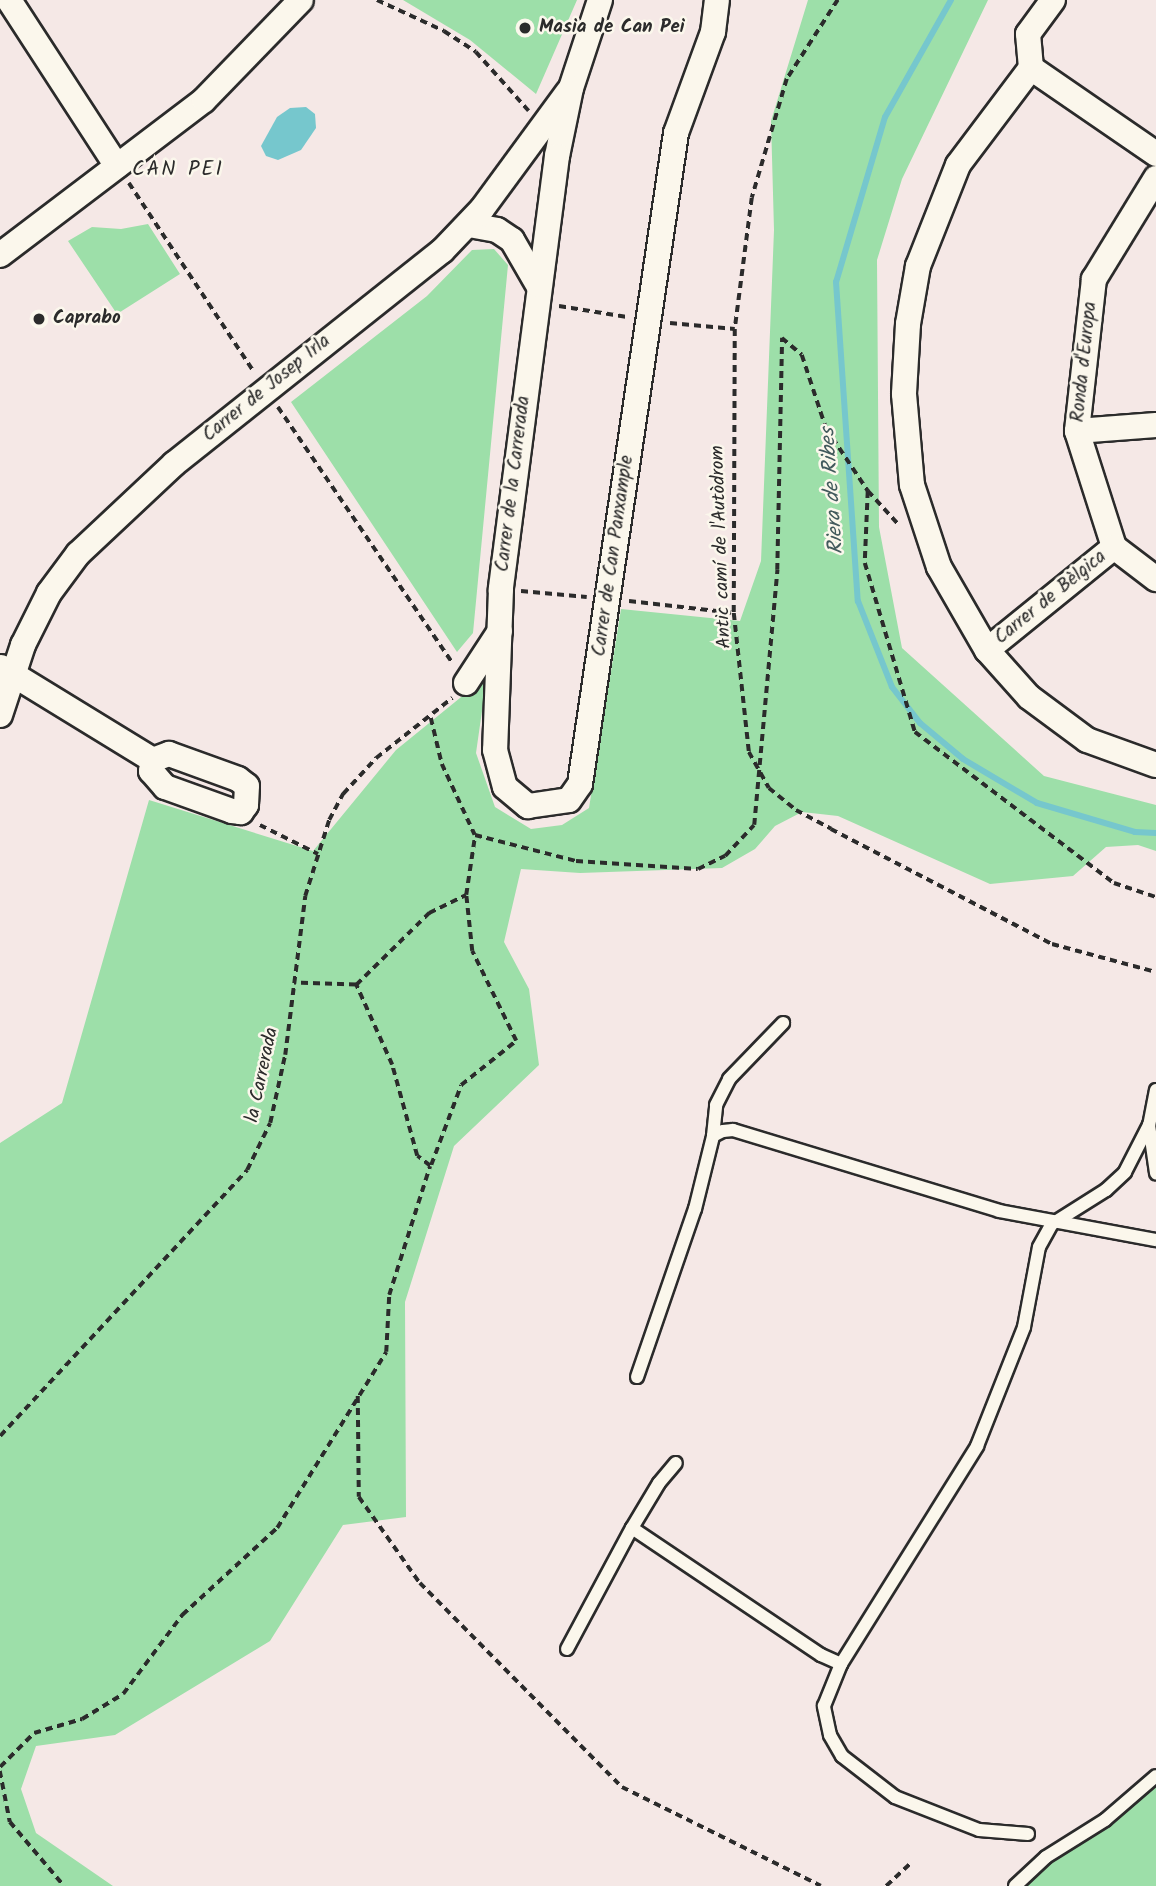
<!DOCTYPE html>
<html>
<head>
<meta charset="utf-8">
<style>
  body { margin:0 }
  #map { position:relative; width:1156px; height:1886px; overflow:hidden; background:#f5e8e6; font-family:Kalam,sans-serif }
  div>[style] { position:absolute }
  .green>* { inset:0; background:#9ddfa9 }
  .water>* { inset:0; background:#76c7cd }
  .stream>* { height:6px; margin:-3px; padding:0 3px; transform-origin:3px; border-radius:3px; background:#76c7cd }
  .path>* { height:3.5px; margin-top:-1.75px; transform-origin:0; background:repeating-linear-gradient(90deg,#2b2b2b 0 7px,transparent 0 12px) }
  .roads { filter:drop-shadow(2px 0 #2b2b2b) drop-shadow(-2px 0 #2b2b2b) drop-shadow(0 2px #2b2b2b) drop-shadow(0 -2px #2b2b2b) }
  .lane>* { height:12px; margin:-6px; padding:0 6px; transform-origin:6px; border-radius:6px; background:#fbf7ec }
  .street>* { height:24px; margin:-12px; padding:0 12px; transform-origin:12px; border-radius:12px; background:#fbf7ec }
  .dots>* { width:19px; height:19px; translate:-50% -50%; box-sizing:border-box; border:4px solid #fbf7ec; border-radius:50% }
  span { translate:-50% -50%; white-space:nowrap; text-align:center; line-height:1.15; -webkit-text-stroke:5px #fbf7ec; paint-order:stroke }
  .poi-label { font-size:19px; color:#2b2b2b; font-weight:700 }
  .left { translate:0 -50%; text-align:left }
  .street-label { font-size:19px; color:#2b2b2b }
  .neighbourhood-label { font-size:21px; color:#2b2b2b; letter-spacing:2px }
  .water-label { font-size:21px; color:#425a5c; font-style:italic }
</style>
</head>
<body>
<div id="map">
  <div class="green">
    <div style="clip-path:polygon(403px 0,577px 0,536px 94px,470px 40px)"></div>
    <div style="clip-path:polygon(808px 0,988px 0,902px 179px,877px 260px,879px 527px,902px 648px,1044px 776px,1156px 805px,1156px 851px,1138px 845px,1106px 847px,1073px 876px,990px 884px,838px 816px,802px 812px,775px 826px,755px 849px,722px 868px,580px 873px,521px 869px,504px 942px,529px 989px,539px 1065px,454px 1146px,405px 1302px,406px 1517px,343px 1525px,270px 1641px,115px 1735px,36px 1746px,21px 1789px,36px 1833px,113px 1886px,0 1886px,0 1143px,62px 1103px,149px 800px,313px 851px,396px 750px,487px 676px,476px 753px,495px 807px,531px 829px,562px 825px,589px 808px,621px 609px,740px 621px,761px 561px,774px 230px,771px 121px)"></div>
    <div style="clip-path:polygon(148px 224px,180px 274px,117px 314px,68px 241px,92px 227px,121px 229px)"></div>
    <div style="clip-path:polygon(494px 249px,508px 265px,473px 633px,457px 652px,291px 402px,427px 296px,472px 250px)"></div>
    <div style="clip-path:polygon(1156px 1786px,1156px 1886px,1023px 1886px,1048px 1865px)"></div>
  </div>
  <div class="water">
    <div style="clip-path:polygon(306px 107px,315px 114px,316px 128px,301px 150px,278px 160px,266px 156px,261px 146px,277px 117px,290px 108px)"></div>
  </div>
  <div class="stream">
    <div style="left:951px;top:0;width:134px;rotate:119.4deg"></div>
    <div style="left:885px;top:117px;width:172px;rotate:106.5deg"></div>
    <div style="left:836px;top:282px;width:320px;rotate:86.1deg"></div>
    <div style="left:858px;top:601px;width:92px;rotate:68.4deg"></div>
    <div style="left:892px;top:687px;width:46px;rotate:52.1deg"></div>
    <div style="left:920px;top:723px;width:56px;rotate:39.9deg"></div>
    <div style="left:963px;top:759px;width:86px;rotate:30.7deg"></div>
    <div style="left:1037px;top:803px;width:102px;rotate:16.5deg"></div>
    <div style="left:1135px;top:832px;width:21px;rotate:3deg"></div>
  </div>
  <div class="path">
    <div style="left:377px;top:0;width:74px;rotate:24.8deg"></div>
    <div style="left:444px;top:31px;width:38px;rotate:33deg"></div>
    <div style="left:476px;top:52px;width:79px;rotate:48.1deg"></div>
    <div style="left:838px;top:0;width:94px;rotate:122.8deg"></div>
    <div style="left:787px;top:79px;width:124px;rotate:106.4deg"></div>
    <div style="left:752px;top:198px;width:132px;rotate:97.4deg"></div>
    <div style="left:735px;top:329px;width:284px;rotate:90.2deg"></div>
    <div style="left:734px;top:613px;width:140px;rotate:83.8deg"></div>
    <div style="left:749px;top:752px;width:41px;rotate:60.9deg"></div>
    <div style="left:769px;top:788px;width:35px;rotate:39deg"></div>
    <div style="left:796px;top:810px;width:40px;rotate:28deg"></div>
    <div style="left:831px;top:829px;width:249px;rotate:27.5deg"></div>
    <div style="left:1052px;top:944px;width:108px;rotate:15.1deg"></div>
    <div style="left:129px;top:183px;width:227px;rotate:56.5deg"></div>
    <div style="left:559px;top:306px;width:69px;rotate:9.2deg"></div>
    <div style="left:670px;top:323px;width:65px;rotate:5.3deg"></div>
    <div style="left:278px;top:407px;width:311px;rotate:55.7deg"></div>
    <div style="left:868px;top:491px;width:72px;rotate:92.4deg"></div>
    <div style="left:865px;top:563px;width:176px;rotate:73.5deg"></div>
    <div style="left:915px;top:732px;width:250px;rotate:37.2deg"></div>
    <div style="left:1114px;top:883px;width:44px;rotate:18.4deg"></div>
    <div style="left:521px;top:591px;width:66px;rotate:5.2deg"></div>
    <div style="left:629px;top:601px;width:106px;rotate:6.5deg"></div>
    <div style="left:431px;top:718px;width:47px;rotate:76.6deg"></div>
    <div style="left:442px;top:764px;width:78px;rotate:65.1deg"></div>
    <div style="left:475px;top:835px;width:104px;rotate:14.4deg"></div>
    <div style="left:576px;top:861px;width:122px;rotate:3.8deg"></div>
    <div style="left:698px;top:869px;width:30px;rotate:-26deg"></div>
    <div style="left:725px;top:856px;width:42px;rotate:-46.9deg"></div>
    <div style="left:754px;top:825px;width:256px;rotate:-84.8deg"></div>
    <div style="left:777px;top:570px;width:232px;rotate:-88.8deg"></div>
    <div style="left:782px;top:338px;width:26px;rotate:40deg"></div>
    <div style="left:802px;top:355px;width:77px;rotate:71.8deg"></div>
    <div style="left:826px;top:428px;width:76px;rotate:56.3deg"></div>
    <div style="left:868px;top:491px;width:47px;rotate:47.6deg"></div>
    <div style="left:260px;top:825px;width:65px;rotate:26.6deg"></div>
    <div style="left:356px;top:985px;width:103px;rotate:-44.6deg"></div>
    <div style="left:429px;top:913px;width:41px;rotate:-25.9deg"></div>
    <div style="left:466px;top:895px;width:61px;rotate:-81.5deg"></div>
    <div style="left:431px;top:1165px;width:85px;rotate:-69.4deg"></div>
    <div style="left:461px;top:1085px;width:70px;rotate:-38.7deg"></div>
    <div style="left:516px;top:1041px;width:100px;rotate:-116.1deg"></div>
    <div style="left:472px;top:951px;width:56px;rotate:-96.1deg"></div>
    <div style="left:358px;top:1396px;width:101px;rotate:89.4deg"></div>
    <div style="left:359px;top:1497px;width:105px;rotate:54.7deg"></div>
    <div style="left:420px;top:1583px;width:287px;rotate:45.3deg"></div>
    <div style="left:622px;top:1787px;width:222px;rotate:26.4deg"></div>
    <div style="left:0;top:1436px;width:363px;rotate:-47.1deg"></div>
    <div style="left:247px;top:1170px;width:52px;rotate:-63.9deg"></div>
    <div style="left:270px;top:1123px;width:70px;rotate:-77.6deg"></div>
    <div style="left:285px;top:1055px;width:160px;rotate:-82.8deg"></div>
    <div style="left:305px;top:896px;width:80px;rotate:-72.5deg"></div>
    <div style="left:329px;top:820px;width:30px;rotate:-62deg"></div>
    <div style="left:343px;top:794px;width:49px;rotate:-47.5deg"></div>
    <div style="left:376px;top:758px;width:97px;rotate:-38.3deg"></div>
    <div style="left:0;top:1767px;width:48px;rotate:-45deg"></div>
    <div style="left:34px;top:1733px;width:50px;rotate:-16.3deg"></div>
    <div style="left:82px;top:1719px;width:48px;rotate:-31.4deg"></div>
    <div style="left:123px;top:1694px;width:99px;rotate:-53.2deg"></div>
    <div style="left:182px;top:1615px;width:129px;rotate:-42.5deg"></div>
    <div style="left:277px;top:1528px;width:207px;rotate:-58.2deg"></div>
    <div style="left:386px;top:1352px;width:57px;rotate:-87deg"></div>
    <div style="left:389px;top:1295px;width:135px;rotate:-72.4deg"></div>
    <div style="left:430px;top:1166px;width:16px;rotate:-142deg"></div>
    <div style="left:417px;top:1156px;width:94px;rotate:-105.4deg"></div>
    <div style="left:392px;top:1065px;width:88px;rotate:-114.2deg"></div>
    <div style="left:356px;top:985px;width:62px;rotate:-178.2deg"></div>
    <div style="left:0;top:1771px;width:52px;rotate:78.9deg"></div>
    <div style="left:10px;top:1822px;width:84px;rotate:49.8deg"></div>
    <div style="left:886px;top:1886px;width:33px;rotate:-43deg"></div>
  </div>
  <div class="roads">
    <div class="lane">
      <div style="left:1156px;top:1090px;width:36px;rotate:101deg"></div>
      <div style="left:1149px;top:1125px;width:49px;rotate:81.7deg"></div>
      <div style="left:713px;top:1136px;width:31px;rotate:-84deg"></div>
      <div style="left:716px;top:1105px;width:29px;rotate:-63deg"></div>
      <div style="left:729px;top:1079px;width:78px;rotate:-46deg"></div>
      <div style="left:637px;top:1377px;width:178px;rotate:-71deg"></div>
      <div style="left:695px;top:1209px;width:75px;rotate:-76.1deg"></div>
      <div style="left:713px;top:1136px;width:11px;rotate:-27deg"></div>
      <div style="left:723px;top:1131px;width:10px;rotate:-6deg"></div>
      <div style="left:733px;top:1130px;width:278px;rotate:16.9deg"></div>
      <div style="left:999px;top:1211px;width:160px;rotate:10.5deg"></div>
      <div style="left:632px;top:1528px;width:52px;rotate:-59deg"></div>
      <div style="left:659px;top:1483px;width:26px;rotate:-50deg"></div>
      <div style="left:567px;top:1649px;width:137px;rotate:-61.8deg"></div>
      <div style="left:632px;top:1528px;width:228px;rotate:33.9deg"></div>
      <div style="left:821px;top:1655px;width:22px;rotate:24deg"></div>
      <div style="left:1028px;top:1834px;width:49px;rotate:-175.3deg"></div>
      <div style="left:979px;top:1830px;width:90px;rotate:-158.6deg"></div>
      <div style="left:895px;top:1797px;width:67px;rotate:-142.3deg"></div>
      <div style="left:842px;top:1756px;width:24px;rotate:-120deg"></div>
      <div style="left:830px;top:1735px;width:30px;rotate:-102deg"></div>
      <div style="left:824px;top:1706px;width:45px;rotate:-68deg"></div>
      <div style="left:841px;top:1664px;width:257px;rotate:-58deg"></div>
      <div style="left:977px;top:1446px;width:128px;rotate:-68.4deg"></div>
      <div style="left:1024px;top:1327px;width:81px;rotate:-79.4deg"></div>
      <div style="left:1039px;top:1247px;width:26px;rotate:-61deg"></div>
      <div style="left:1052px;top:1224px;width:64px;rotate:-32.2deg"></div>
      <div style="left:1106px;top:1190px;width:26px;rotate:-43deg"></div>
      <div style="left:1125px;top:1172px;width:53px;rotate:-62.9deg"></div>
      <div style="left:1015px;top:1886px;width:42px;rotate:-43.1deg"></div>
      <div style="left:1046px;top:1857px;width:70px;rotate:-32.1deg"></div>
      <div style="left:1105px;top:1820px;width:67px;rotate:-40.8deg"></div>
    </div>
    <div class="street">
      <div style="left:9px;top:0;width:198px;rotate:57deg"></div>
      <div style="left:600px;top:0;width:93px;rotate:108.2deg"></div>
      <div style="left:571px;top:88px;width:69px;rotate:101.6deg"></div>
      <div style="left:557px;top:156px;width:437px;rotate:97.4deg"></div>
      <div style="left:501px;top:589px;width:161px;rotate:92.1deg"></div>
      <div style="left:495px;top:750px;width:38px;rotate:75deg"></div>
      <div style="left:505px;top:787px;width:30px;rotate:40deg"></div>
      <div style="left:528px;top:806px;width:41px;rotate:-8.3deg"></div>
      <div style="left:569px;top:800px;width:19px;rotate:-55deg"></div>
      <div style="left:580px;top:784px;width:658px;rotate:-81.61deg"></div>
      <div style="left:676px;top:133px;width:108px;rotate:-69.9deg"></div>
      <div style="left:713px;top:32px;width:32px;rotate:-83deg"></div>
      <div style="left:1031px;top:68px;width:121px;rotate:127deg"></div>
      <div style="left:958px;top:165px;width:109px;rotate:111.6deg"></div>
      <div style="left:918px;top:266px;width:59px;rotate:99.8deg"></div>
      <div style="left:908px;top:324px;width:70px;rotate:93.3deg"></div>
      <div style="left:904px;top:394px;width:91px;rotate:85deg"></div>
      <div style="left:912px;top:485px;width:86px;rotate:71.8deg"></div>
      <div style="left:939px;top:567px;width:96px;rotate:60deg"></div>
      <div style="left:987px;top:650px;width:63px;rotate:48.2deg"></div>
      <div style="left:1029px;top:697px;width:72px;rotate:36.6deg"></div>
      <div style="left:1087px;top:740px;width:73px;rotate:19.9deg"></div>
      <div style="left:1031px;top:68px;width:152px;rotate:34.5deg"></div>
      <div style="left:1031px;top:68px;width:34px;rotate:-95deg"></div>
      <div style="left:1028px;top:34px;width:42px;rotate:-53.7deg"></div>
      <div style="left:1156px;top:178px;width:119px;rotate:121.5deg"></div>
      <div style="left:1094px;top:279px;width:153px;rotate:96.4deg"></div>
      <div style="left:1077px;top:431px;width:122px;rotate:72.3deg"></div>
      <div style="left:1114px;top:547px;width:53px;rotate:37.3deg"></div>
      <div style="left:469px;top:225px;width:28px;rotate:10deg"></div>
      <div style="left:497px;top:230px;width:18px;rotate:34deg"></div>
      <div style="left:512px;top:240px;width:52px;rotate:60deg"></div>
      <div style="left:0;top:255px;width:256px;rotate:-37.2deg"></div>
      <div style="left:204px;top:100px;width:139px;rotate:-45.9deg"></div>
      <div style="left:1077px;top:431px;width:79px;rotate:-4.3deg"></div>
      <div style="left:987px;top:650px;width:164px;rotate:-39deg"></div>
      <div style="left:1px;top:667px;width:178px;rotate:31.5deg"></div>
      <div style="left:466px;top:683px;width:62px;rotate:-56.8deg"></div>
      <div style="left:0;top:715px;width:74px;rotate:-71.8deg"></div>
      <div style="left:23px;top:645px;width:58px;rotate:-63.4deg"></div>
      <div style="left:49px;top:593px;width:49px;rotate:-53.4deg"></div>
      <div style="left:78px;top:554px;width:132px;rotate:-43.2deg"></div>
      <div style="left:174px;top:464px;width:342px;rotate:-38.5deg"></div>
      <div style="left:442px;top:251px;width:58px;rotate:-46.4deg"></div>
      <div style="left:482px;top:209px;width:145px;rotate:-53.7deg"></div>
      <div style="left:169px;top:754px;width:73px;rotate:19.9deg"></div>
      <div style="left:238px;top:779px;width:11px;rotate:38deg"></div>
      <div style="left:247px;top:786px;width:19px;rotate:93deg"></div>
      <div style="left:246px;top:805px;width:9px;rotate:126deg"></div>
      <div style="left:241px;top:812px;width:9px;rotate:-174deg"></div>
      <div style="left:232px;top:811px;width:71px;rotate:-160.3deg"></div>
      <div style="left:165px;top:787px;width:21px;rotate:-131deg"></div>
      <div style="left:151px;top:771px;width:11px;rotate:-80deg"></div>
      <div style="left:153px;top:760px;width:17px;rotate:-21deg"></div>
    </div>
  </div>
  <div class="dots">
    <div style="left:525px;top:28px;background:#2b2b2b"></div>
    <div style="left:39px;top:319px;background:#2b2b2b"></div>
  </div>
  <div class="poi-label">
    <span class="left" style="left:539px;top:28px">Masia de Can Pei</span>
    <span class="left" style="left:53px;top:319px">Caprabo</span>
  </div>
  <div class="street-label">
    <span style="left:1085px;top:362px;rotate:-84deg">Ronda d'Europa</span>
    <span style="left:267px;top:389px;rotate:-39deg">Carrer de Josep Irla</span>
    <span style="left:514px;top:484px;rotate:-83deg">Carrer de la Carrerada</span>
    <span style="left:722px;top:547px;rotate:-92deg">Antic camí de l'Autòdrom</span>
    <span style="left:614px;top:556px;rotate:-82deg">Carrer de Can Panxample</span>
    <span style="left:1051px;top:598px;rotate:-39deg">Carrer de Bèlgica</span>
    <span style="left:263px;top:1075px;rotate:-78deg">la Carrerada</span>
  </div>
  <div class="neighbourhood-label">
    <span style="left:178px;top:170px">CAN PEI</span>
  </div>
  <div class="water-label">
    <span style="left:833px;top:491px;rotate:-94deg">Riera de Ribes</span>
  </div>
</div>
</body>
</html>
